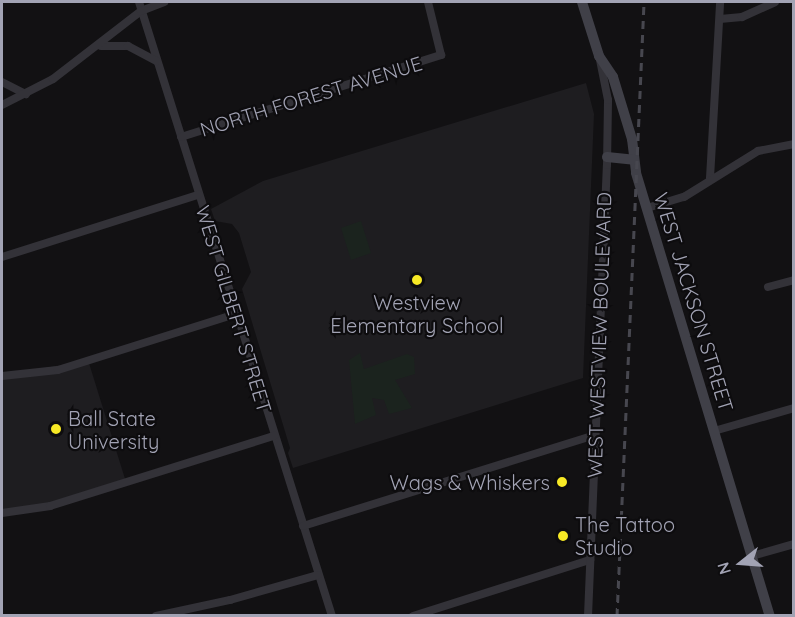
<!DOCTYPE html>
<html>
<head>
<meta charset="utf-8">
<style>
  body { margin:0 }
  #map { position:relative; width:795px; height:617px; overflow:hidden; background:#121113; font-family:Quicksand,sans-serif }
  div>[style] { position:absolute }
  .built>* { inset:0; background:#1e1d20 }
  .green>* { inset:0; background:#1b231e }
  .street>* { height:8px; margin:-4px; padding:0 4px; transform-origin:4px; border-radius:4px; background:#333238 }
  .secondary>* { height:10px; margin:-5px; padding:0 5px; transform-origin:5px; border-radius:5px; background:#404048 }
  .rail>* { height:3px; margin-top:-1.5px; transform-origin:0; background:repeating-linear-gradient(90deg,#47474f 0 8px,transparent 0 14px) }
  .dots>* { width:16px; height:16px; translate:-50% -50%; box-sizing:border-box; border:3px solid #0d0c0e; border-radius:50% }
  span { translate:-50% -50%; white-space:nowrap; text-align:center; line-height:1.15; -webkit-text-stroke:4.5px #0d0c0e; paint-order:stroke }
  .street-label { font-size:20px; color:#a2a3b4 }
  .poi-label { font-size:20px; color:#a2a3b4 }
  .left { translate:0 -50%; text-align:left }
  .right { translate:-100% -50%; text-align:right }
  .frame { position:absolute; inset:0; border:3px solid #a2a3b4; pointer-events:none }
  .north { position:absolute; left:711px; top:533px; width:60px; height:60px; -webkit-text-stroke:4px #0d0c0e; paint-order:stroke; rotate:253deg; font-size:16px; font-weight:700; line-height:24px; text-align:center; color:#a2a3b4 }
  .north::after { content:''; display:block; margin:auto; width:21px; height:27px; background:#a2a3b4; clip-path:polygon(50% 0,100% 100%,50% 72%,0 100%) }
</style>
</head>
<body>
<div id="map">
  <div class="built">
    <div style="clip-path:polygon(586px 83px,594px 114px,583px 378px,293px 468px,288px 453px,290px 448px,242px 289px,251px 272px,239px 233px,232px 224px,215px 221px,211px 209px,263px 181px)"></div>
    <div style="clip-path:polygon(88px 360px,126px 482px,50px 506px,2px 513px,2px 376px)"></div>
  </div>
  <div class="green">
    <div style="clip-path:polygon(361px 221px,371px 253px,351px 260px,341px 228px)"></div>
    <div style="clip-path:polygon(360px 353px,364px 369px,407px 354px,414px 357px,415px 374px,395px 380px,412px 408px,389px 414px,384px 400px,372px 398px,376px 415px,355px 424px,349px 360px)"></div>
  </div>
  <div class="street">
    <div style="left:139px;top:2px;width:644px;rotate:72.55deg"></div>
    <div style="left:720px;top:19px;width:22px;rotate:-5deg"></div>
    <div style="left:742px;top:17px;width:36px;rotate:-24deg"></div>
    <div style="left:101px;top:46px;width:27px"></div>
    <div style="left:128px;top:46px;width:32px;rotate:28deg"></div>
    <div style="left:2px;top:82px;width:27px;rotate:27deg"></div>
    <div style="left:2px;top:105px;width:57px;rotate:-27deg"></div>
    <div style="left:53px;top:79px;width:111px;rotate:-37.7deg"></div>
    <div style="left:141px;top:11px;width:25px;rotate:-21deg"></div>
    <div style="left:181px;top:137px;width:273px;rotate:-17.5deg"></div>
    <div style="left:441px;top:55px;width:55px;rotate:-103.8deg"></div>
    <div style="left:710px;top:178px;width:176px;rotate:-86.7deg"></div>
    <div style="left:647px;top:208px;width:39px;rotate:-17deg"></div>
    <div style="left:684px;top:197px;width:87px;rotate:-31.9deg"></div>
    <div style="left:758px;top:151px;width:37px;rotate:-11deg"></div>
    <div style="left:2px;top:257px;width:206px;rotate:-17.6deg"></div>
    <div style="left:768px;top:287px;width:27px;rotate:-15deg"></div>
    <div style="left:2px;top:376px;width:56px;rotate:-6.1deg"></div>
    <div style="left:58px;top:370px;width:187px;rotate:-17.5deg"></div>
    <div style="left:714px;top:431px;width:83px;rotate:-16deg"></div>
    <div style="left:2px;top:513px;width:49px;rotate:-8.3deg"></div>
    <div style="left:50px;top:506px;width:235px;rotate:-17.4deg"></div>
    <div style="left:303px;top:526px;width:306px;rotate:-17.3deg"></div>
    <div style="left:752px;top:556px;width:44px;rotate:-15.9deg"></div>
    <div style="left:156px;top:616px;width:76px;rotate:-12.2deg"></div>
    <div style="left:230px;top:600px;width:91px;rotate:-15.9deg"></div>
    <div style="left:413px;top:616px;width:186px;rotate:-17.6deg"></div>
    <div style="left:588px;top:616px;width:451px;rotate:-87.6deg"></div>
    <div style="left:607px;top:165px;width:65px;rotate:-89.1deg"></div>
    <div style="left:608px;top:100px;width:41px;rotate:-101.3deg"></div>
  </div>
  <div class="secondary">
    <div style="left:582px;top:2px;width:57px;rotate:72.5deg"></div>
    <div style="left:599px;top:56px;width:25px;rotate:56deg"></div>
    <div style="left:613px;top:77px;width:65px;rotate:73deg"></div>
    <div style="left:632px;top:139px;width:34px;rotate:83deg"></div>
    <div style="left:636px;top:173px;width:463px;rotate:73.2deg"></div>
    <div style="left:607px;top:157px;width:27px;rotate:6deg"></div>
  </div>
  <div class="rail">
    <div style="left:617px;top:616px;width:615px;rotate:-87.48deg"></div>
  </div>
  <div class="dots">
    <div style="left:417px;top:280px;background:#f7e925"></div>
    <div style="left:56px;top:429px;background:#f7e925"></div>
    <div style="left:562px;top:482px;background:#f7e925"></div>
    <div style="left:563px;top:536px;background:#f7e925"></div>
  </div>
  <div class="street-label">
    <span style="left:311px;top:96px;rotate:-17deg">NORTH FOREST AVENUE</span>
    <span style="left:694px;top:302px;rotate:73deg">WEST JACKSON STREET</span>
    <span style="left:234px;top:309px;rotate:73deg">WEST GILBERT STREET</span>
    <span style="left:599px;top:335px;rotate:-88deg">WEST WESTVIEW BOULEVARD</span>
  </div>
  <div class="poi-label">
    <span style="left:417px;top:314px">Westview<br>Elementary School</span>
    <span class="left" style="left:68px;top:430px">Ball State<br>University</span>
    <span class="right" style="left:550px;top:482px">Wags &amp; Whiskers</span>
    <span class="left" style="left:575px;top:536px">The Tattoo<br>Studio</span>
  </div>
  <div class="frame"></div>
  <div class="north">N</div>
</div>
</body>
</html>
